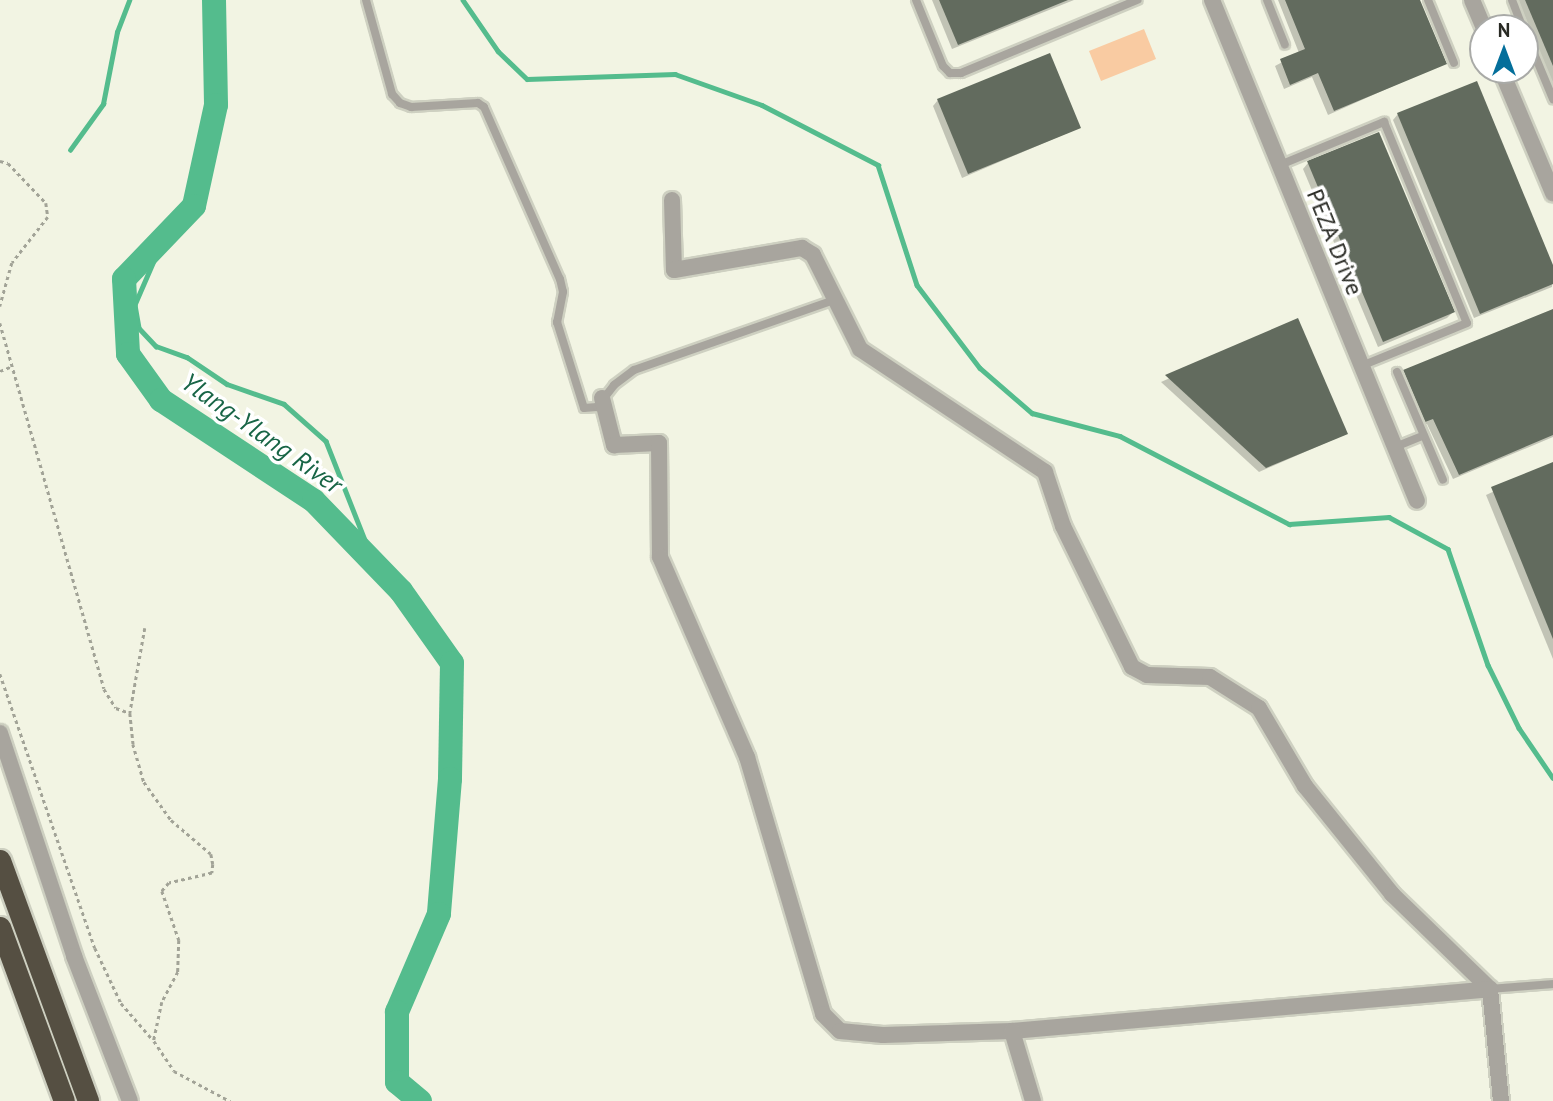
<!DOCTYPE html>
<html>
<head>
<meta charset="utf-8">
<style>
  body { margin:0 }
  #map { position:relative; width:1553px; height:1101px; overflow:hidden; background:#f2f4e3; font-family:"PT Sans",sans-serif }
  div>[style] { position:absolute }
  .green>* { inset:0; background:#f9cba2 }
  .shadow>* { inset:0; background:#0003 }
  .stream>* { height:4.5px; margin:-2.25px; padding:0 2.25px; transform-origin:2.25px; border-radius:2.25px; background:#54bc8d }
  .river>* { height:24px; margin:-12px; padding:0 12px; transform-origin:12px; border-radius:12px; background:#54bc8d }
  .building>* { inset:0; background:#626b5e }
  .path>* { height:2.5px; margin-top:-1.25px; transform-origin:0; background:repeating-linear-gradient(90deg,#a2a397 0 3.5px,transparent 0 7px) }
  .roads { filter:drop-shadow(2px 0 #ced0c1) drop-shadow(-2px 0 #ced0c1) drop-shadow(0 2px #ced0c1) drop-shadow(0 -2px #ced0c1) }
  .lane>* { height:8px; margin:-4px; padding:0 4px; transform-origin:4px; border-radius:4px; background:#a8a59e }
  .street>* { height:16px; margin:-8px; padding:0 8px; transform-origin:8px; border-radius:8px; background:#a8a59e }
  .highway>* { height:21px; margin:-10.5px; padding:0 10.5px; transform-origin:10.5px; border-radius:10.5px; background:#554f42 }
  span { translate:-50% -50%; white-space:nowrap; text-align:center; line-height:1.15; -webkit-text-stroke:7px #fff; paint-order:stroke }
  .street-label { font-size:24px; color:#292a24 }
  .water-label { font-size:26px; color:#186546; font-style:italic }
  .north { position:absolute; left:1469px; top:14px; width:70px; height:70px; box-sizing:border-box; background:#fff; border:2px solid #a9aaa7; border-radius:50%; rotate:0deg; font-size:19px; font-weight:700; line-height:28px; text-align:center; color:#292a24 }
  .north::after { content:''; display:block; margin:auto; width:24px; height:32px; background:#046f9b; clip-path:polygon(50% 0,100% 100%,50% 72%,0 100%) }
</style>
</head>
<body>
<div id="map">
  <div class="green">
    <div style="clip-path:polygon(1144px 29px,1156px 59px,1101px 81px,1089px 51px)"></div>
  </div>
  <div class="shadow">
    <div style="clip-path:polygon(932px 0,1074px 0,952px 49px)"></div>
    <div style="clip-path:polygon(1278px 0,1418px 0,1445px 63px,1328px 115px,1312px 77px,1284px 89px,1275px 66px,1299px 53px)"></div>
    <div style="clip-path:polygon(1518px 0,1553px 0,1553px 85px)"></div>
    <div style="clip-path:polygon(938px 100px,1079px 128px,962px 178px,933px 106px)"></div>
    <div style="clip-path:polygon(1398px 114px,1553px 270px,1552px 287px,1474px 318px,1393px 120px)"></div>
    <div style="clip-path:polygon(1308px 163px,1453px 312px,1447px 318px,1378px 347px,1303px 169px)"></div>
    <div style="clip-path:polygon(1553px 311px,1553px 437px,1453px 479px,1427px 424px,1420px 426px,1399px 377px)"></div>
    <div style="clip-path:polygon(1297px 321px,1346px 434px,1259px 472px,1161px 382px)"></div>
    <div style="clip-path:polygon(1553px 464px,1553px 659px,1486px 495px)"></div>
  </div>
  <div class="stream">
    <div style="left:463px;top:0;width:62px;rotate:55.5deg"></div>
    <div style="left:498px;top:51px;width:40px;rotate:44deg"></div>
    <div style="left:527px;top:79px;width:148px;rotate:-1.9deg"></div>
    <div style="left:675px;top:74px;width:92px;rotate:19.6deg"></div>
    <div style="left:762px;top:105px;width:131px;rotate:27.3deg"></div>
    <div style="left:878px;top:165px;width:126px;rotate:72deg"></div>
    <div style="left:917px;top:285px;width:104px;rotate:52.8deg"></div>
    <div style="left:980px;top:368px;width:69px;rotate:40.9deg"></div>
    <div style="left:1032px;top:413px;width:91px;rotate:14.6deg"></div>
    <div style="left:1120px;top:436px;width:191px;rotate:27.5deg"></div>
    <div style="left:1289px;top:524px;width:100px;rotate:-4deg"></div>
    <div style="left:1389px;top:517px;width:67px;rotate:28.5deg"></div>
    <div style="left:1448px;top:549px;width:123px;rotate:71deg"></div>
    <div style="left:1488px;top:665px;width:70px;rotate:63.8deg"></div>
    <div style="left:1519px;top:728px;width:60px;rotate:55.8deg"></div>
    <div style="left:70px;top:150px;width:57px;rotate:-54.3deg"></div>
    <div style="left:103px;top:104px;width:73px;rotate:-79deg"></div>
    <div style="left:117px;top:32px;width:34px;rotate:-69deg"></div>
    <div style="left:164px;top:238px;width:73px;rotate:113.4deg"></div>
    <div style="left:135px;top:305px;width:23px;rotate:80deg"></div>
    <div style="left:139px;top:328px;width:25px;rotate:47deg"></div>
    <div style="left:156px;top:346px;width:33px;rotate:20deg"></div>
    <div style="left:187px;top:357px;width:48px;rotate:34deg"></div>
    <div style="left:227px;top:384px;width:60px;rotate:19.3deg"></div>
    <div style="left:284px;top:404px;width:56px;rotate:41.4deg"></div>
    <div style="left:326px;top:441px;width:131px;rotate:68.5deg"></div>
  </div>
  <div class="river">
    <div style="left:214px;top:0;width:105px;rotate:88.9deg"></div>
    <div style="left:216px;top:105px;width:103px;rotate:102.3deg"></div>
    <div style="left:194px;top:206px;width:101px;rotate:133.8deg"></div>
    <div style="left:124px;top:279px;width:75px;rotate:86.9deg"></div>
    <div style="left:128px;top:354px;width:57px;rotate:54.3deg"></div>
    <div style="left:161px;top:400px;width:183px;rotate:33.4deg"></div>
    <div style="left:314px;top:501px;width:125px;rotate:46deg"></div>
    <div style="left:401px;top:591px;width:88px;rotate:54.7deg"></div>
    <div style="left:452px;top:663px;width:116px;rotate:91deg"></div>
    <div style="left:450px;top:779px;width:135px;rotate:94.7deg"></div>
    <div style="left:439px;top:914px;width:107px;rotate:113.2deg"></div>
    <div style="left:397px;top:1012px;width:70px;rotate:90deg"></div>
    <div style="left:397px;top:1082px;width:30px;rotate:40deg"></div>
  </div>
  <div class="building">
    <div style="clip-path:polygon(939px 0,1068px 0,958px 45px)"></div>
    <div style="clip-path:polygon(1285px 0,1420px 0,1447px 64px,1334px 111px,1318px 73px,1290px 85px,1280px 59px,1305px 49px)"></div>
    <div style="clip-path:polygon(1525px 0,1553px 0,1553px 66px)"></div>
    <div style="clip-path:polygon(1050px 53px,1081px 128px,968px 174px,937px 99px)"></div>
    <div style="clip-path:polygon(1477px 81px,1553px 265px,1553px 284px,1480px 314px,1397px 113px)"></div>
    <div style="clip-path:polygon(1379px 132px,1455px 312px,1383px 342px,1307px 161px)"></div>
    <div style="clip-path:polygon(1553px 309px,1553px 435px,1459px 475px,1433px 419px,1425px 422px,1403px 370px)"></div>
    <div style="clip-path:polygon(1298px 318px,1348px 434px,1266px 468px,1165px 375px)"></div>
    <div style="clip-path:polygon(1553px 462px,1553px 639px,1491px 487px)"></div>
  </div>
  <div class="path">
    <div style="left:0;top:161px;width:8px;rotate:14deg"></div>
    <div style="left:8px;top:163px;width:55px;rotate:46.5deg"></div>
    <div style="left:46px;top:203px;width:14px;rotate:82deg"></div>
    <div style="left:48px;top:217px;width:58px;rotate:128deg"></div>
    <div style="left:12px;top:263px;width:45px;rotate:105.6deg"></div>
    <div style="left:0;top:323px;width:380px;rotate:74.1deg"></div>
    <div style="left:104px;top:689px;width:22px;rotate:58deg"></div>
    <div style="left:116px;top:708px;width:15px;rotate:20deg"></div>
    <div style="left:0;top:371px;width:11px;rotate:-22deg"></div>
    <div style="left:145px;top:628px;width:86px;rotate:100deg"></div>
    <div style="left:130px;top:713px;width:31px;rotate:84deg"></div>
    <div style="left:133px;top:744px;width:40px;rotate:74deg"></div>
    <div style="left:144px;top:782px;width:47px;rotate:54.6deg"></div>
    <div style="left:171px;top:820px;width:52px;rotate:40.4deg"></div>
    <div style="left:211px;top:854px;width:10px;rotate:79deg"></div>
    <div style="left:213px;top:864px;width:9px;rotate:96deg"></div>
    <div style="left:212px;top:873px;width:44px;rotate:166.9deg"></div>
    <div style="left:169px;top:883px;width:11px;rotate:131deg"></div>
    <div style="left:162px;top:891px;width:52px;rotate:70.9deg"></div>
    <div style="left:179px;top:940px;width:32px;rotate:92deg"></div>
    <div style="left:178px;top:972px;width:34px;rotate:118deg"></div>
    <div style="left:162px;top:1002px;width:40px;rotate:102deg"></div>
    <div style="left:154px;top:1041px;width:36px;rotate:56deg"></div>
    <div style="left:174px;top:1071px;width:64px;rotate:28.2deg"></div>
    <div style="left:0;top:674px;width:290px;rotate:70.9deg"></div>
    <div style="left:95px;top:948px;width:61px;rotate:64.7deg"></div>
    <div style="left:121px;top:1003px;width:49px;rotate:49.1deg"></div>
  </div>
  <div class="roads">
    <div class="lane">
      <div style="left:366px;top:0;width:98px;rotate:74.5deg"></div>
      <div style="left:392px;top:94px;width:12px;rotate:48deg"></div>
      <div style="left:400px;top:103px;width:12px;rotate:20deg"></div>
      <div style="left:411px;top:107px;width:67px;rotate:-3.4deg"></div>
      <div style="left:478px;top:103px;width:7px;rotate:34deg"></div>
      <div style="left:484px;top:107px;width:188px;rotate:66.2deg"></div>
      <div style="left:560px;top:279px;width:13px;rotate:77deg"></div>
      <div style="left:563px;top:292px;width:31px;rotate:101deg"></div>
      <div style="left:557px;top:322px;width:90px;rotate:72.6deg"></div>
      <div style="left:584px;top:408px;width:13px;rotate:-4deg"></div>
      <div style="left:597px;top:407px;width:28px;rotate:-52deg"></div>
      <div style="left:614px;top:385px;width:25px;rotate:-37deg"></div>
      <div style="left:634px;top:370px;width:212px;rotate:-19.3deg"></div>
      <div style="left:916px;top:0;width:71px;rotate:67.8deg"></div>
      <div style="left:943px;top:66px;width:10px;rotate:45deg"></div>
      <div style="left:950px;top:73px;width:11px"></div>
      <div style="left:961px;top:73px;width:191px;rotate:-22.5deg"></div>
      <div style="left:1267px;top:0;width:48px;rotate:68.2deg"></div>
      <div style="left:1428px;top:0;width:68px;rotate:67.6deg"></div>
      <div style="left:1512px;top:0;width:30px;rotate:69deg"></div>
      <div style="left:1525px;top:32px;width:73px;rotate:67.3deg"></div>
      <div style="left:1280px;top:165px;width:113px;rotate:-22.5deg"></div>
      <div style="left:1384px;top:122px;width:217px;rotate:67.6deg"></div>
      <div style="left:1467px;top:323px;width:114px;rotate:157.9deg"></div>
      <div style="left:1397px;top:372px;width:117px;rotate:66.9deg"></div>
      <div style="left:1395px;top:447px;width:31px;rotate:-22deg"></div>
      <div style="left:1490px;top:989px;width:63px;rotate:-4.5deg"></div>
    </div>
    <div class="street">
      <div style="left:1212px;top:0;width:541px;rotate:67.75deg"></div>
      <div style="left:1472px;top:0;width:30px;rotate:67deg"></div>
      <div style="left:1501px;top:70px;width:134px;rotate:67.1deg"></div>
      <div style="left:672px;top:200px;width:70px;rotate:88.4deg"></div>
      <div style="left:674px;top:270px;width:130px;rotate:-9.8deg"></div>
      <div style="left:802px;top:248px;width:13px;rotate:32deg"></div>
      <div style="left:813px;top:255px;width:105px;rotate:63.4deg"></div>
      <div style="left:860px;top:349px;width:222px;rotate:33.6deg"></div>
      <div style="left:1045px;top:472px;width:57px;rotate:71.6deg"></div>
      <div style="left:1063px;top:526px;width:157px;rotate:63.9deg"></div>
      <div style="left:1132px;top:667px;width:17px;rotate:28deg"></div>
      <div style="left:1147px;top:675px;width:63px;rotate:1.8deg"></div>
      <div style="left:1210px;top:677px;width:58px;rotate:32.3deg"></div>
      <div style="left:1259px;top:708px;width:91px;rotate:59.5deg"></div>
      <div style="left:1305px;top:786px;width:139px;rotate:51.1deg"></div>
      <div style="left:1392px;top:894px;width:136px;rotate:44.1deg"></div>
      <div style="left:1490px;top:989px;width:113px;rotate:84.4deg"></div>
      <div style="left:602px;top:398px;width:49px;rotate:75.7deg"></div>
      <div style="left:614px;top:445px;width:45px;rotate:-2.5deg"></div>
      <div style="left:659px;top:443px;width:114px;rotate:89.5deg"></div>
      <div style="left:660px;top:557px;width:218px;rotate:66.5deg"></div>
      <div style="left:747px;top:757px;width:268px;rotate:73.5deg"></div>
      <div style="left:823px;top:1014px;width:24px;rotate:45deg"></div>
      <div style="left:840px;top:1031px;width:43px;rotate:5.3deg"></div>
      <div style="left:883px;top:1035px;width:129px;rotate:-1.8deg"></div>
      <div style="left:1012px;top:1031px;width:480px;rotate:-5deg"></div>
      <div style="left:0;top:733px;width:235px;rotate:71.6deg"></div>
      <div style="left:74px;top:956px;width:155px;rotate:68.9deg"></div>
      <div style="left:1012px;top:1031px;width:73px;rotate:73.3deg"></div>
    </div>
    <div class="highway">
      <div style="left:0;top:860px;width:257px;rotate:69.9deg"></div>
      <div style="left:0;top:927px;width:185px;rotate:69.8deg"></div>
    </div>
  </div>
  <div class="street-label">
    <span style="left:1335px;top:242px;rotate:68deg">PEZA Drive</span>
  </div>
  <div class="water-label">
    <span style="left:262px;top:433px;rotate:35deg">Ylang-Ylang River</span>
  </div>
  <div class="north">N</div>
</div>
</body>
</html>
